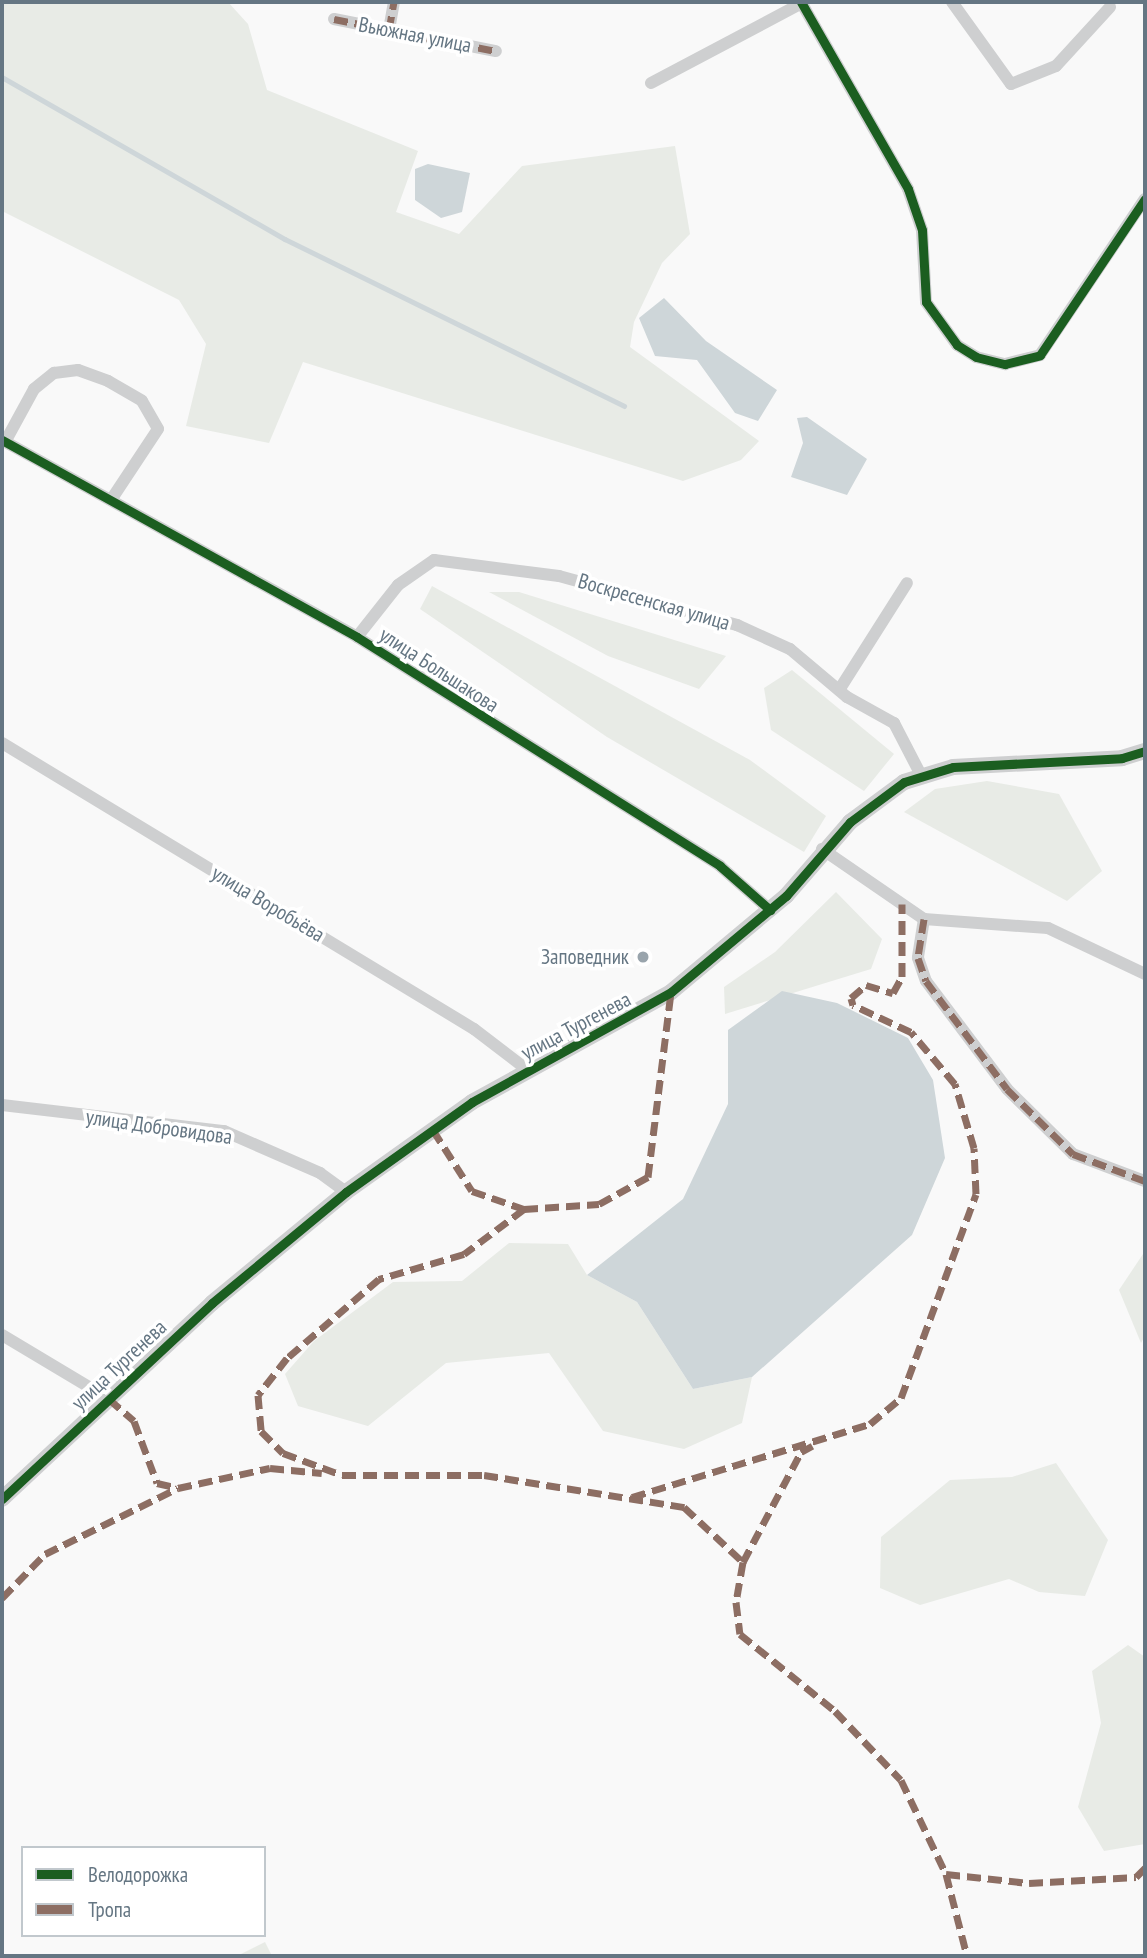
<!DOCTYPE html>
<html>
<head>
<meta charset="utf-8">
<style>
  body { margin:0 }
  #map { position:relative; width:1147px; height:1958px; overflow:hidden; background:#f9f9f9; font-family:"PT Sans Narrow",sans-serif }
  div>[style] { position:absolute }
  .green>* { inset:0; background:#e8ebe6 }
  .water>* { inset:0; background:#ced6d9 }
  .stream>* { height:4.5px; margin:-2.25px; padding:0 2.25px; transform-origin:2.25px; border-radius:2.25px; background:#ced6d9 }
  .minor>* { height:12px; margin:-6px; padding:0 6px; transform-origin:6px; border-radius:6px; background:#cecfd0 }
  .tertiary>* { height:16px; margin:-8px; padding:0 8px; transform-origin:8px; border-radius:8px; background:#cecfd0 }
  .quiet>* { height:7px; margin-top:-3.5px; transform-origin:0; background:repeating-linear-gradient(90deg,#8d6e63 0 14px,transparent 0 21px) }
  .cycleway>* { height:9px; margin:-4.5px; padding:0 4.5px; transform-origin:4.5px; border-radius:4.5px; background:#1b5e20 }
  .dots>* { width:19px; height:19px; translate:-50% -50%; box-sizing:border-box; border:4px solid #fff; border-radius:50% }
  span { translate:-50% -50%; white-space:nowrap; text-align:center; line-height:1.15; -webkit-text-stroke:7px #fff; paint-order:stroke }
  .street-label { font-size:21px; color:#657683 }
  .poi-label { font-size:21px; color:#657683 }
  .right { translate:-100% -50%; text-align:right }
  .frame { position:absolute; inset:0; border:4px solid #657683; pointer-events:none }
  .legend { position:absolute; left:21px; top:1846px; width:245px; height:91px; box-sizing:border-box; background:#fff; border:2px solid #c1c8cd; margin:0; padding:9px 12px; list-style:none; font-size:21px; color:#657683 }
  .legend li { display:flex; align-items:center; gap:14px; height:35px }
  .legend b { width:35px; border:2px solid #c1c8cd }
</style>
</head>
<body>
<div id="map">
  <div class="green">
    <div style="clip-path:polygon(2px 2px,228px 2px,248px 24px,267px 90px,418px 151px,396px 212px,459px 234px,522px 166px,675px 146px,690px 234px,662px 263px,634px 322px,630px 347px,759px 441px,741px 460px,683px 481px,303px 362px,269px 443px,186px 426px,206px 344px,179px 300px,2px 211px)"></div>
    <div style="clip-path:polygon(432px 586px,750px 760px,826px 816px,804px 852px,607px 737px,420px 609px)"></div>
    <div style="clip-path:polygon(489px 592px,519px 592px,726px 656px,699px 689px,608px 656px)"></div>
    <div style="clip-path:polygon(792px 670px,894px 754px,864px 791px,771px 730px,764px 688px)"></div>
    <div style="clip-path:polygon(987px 781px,1059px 794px,1102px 871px,1067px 901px,904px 812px,935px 789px)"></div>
    <div style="clip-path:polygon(836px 892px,882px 939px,871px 969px,725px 1014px,724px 987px,775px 952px)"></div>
    <div style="clip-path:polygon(509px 1243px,568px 1244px,587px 1275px,637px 1302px,693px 1389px,752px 1377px,742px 1423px,684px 1449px,603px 1431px,549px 1353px,446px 1363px,368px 1426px,298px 1406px,285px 1374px,314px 1341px,393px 1282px,462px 1281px)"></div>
    <div style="clip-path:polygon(1143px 1254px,1145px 1336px,1141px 1343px,1119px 1290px)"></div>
    <div style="clip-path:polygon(1056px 1463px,1108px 1540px,1085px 1596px,1039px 1592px,1009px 1579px,920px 1605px,880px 1588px,881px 1537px,950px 1480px,1012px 1477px)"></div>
    <div style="clip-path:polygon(1128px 1645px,1145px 1657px,1145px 1844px,1104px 1851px,1078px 1807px,1101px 1723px,1092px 1671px)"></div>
    <div style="clip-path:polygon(265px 1942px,272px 1956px,237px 1956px)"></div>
  </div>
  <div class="water">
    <div style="clip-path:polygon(428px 164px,470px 173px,462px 212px,441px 218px,415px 200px,415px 169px)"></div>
    <div style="clip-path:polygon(664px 298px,706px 341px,777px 390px,758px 421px,735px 413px,697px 360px,655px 356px,639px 318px)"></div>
    <div style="clip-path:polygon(807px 417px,867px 459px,847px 495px,791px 477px,803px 443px,797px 418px)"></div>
    <div style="clip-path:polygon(782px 991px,837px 1003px,908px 1038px,933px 1080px,945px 1158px,912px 1235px,752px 1377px,693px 1389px,637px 1302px,587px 1275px,683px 1199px,728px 1104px,728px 1030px)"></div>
  </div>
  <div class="stream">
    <div style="left:2px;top:77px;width:326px;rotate:29.8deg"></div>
    <div style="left:285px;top:239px;width:378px;rotate:26.2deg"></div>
  </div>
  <div class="minor">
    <div style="left:801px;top:2px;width:215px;rotate:60.2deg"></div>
    <div style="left:908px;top:189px;width:43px;rotate:71.1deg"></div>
    <div style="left:922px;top:230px;width:72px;rotate:86.8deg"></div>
    <div style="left:926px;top:302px;width:53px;rotate:54.2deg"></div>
    <div style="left:957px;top:345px;width:22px;rotate:32deg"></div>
    <div style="left:976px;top:357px;width:30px;rotate:14deg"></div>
    <div style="left:1005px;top:364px;width:36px;rotate:-14deg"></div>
    <div style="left:1040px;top:355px;width:188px;rotate:-56.1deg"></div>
    <div style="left:952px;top:2px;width:101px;rotate:54.3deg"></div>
    <div style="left:1011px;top:84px;width:48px;rotate:-21.8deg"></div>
    <div style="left:1056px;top:66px;width:80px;rotate:-47.5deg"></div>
    <div style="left:334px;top:19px;width:165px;rotate:11.2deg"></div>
    <div style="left:389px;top:30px;width:28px;rotate:-80deg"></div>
    <div style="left:651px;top:83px;width:173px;rotate:-27.9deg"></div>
    <div style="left:2px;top:440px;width:406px;rotate:29deg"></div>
    <div style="left:357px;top:637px;width:429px;rotate:32.2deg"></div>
    <div style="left:720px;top:866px;width:67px;rotate:41.3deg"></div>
    <div style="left:5px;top:442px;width:60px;rotate:-61.3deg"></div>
    <div style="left:34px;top:389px;width:26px;rotate:-39deg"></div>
    <div style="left:54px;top:373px;width:24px;rotate:-7deg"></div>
    <div style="left:78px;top:370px;width:32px;rotate:20deg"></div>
    <div style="left:108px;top:381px;width:39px;rotate:30deg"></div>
    <div style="left:142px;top:401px;width:32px;rotate:60deg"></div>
    <div style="left:158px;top:429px;width:85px;rotate:123.5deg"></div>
    <div style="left:357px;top:637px;width:66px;rotate:-51.7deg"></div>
    <div style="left:398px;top:585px;width:44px;rotate:-34.8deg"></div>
    <div style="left:434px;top:560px;width:126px;rotate:7.3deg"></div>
    <div style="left:559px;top:576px;width:185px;rotate:15.4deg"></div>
    <div style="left:737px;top:625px;width:58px;rotate:24.4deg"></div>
    <div style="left:790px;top:649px;width:75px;rotate:40.1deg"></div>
    <div style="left:847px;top:697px;width:54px;rotate:29deg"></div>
    <div style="left:894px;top:723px;width:61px;rotate:62.6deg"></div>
    <div style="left:841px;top:687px;width:123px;rotate:-57.6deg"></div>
    <div style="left:2px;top:743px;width:552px;rotate:31.21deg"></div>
    <div style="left:474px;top:1029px;width:69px;rotate:37.4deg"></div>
    <div style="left:822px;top:849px;width:124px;rotate:34.5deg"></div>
    <div style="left:924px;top:919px;width:124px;rotate:4.2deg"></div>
    <div style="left:1048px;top:928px;width:107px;rotate:25.4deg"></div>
    <div style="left:924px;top:919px;width:39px;rotate:99deg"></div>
    <div style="left:918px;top:958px;width:24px;rotate:71deg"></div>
    <div style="left:926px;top:981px;width:135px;rotate:53.1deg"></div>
    <div style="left:1007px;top:1089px;width:93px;rotate:44.6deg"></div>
    <div style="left:1073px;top:1154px;width:77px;rotate:20.6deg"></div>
    <div style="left:2px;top:1105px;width:224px;rotate:6.7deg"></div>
    <div style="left:224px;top:1131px;width:105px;rotate:23.6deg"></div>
    <div style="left:320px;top:1173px;width:32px;rotate:36deg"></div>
    <div style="left:2px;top:1335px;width:125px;rotate:30.9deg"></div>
  </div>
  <div class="tertiary">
    <div style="left:2px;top:1499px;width:287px;rotate:-43deg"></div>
    <div style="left:212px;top:1303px;width:174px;rotate:-39.6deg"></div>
    <div style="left:346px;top:1192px;width:155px;rotate:-35.5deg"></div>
    <div style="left:472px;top:1102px;width:227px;rotate:-28.9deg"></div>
    <div style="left:671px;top:992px;width:150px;rotate:-39.9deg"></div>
    <div style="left:786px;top:896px;width:98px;rotate:-49.1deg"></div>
    <div style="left:850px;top:822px;width:67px;rotate:-36.5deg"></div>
    <div style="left:904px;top:782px;width:51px;rotate:-17deg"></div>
    <div style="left:953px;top:767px;width:169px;rotate:-3deg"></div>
    <div style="left:1122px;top:758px;width:24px;rotate:-17deg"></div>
  </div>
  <div class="quiet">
    <div style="left:334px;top:19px;width:165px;rotate:11.2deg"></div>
    <div style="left:389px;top:30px;width:28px;rotate:-80deg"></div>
    <div style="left:924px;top:919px;width:39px;rotate:99deg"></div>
    <div style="left:918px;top:958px;width:24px;rotate:71deg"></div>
    <div style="left:926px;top:981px;width:135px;rotate:53.1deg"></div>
    <div style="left:1007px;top:1089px;width:93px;rotate:44.6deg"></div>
    <div style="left:1073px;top:1154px;width:77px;rotate:20.6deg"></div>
    <div style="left:433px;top:1130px;width:72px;rotate:57.4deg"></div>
    <div style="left:472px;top:1191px;width:55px;rotate:19.1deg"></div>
    <div style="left:524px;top:1209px;width:75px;rotate:-3.8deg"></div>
    <div style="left:599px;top:1204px;width:56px;rotate:-28.9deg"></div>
    <div style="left:648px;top:1177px;width:186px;rotate:-82.9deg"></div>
    <div style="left:524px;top:1209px;width:75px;rotate:143.1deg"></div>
    <div style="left:464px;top:1254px;width:89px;rotate:163.6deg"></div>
    <div style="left:379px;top:1279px;width:121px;rotate:139.3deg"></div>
    <div style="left:287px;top:1358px;width:47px;rotate:128.1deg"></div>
    <div style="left:258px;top:1395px;width:36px;rotate:85deg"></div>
    <div style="left:261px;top:1431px;width:31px;rotate:45deg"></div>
    <div style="left:283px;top:1453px;width:63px;rotate:20.4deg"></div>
    <div style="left:342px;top:1475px;width:142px"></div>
    <div style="left:484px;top:1475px;width:203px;rotate:9.1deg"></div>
    <div style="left:684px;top:1507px;width:81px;rotate:43deg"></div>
    <div style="left:743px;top:1562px;width:41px;rotate:99.9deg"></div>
    <div style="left:736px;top:1602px;width:32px;rotate:83deg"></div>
    <div style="left:740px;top:1634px;width:122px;rotate:39deg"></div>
    <div style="left:835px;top:1711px;width:95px;rotate:46.3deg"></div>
    <div style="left:901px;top:1780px;width:104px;rotate:64.4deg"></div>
    <div style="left:946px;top:1874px;width:85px;rotate:75.6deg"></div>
    <div style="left:109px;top:1399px;width:33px;rotate:41deg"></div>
    <div style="left:134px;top:1421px;width:66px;rotate:69.6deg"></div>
    <div style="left:157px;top:1483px;width:22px;rotate:13deg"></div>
    <div style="left:632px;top:1497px;width:249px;rotate:-17.1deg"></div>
    <div style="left:870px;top:1424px;width:40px;rotate:-40deg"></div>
    <div style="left:901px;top:1398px;width:217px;rotate:-69.8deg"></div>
    <div style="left:976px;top:1194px;width:46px;rotate:-92.5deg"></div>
    <div style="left:974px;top:1148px;width:67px;rotate:-106.5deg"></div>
    <div style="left:955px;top:1084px;width:68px;rotate:-130.2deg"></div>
    <div style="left:911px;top:1032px;width:64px;rotate:-155deg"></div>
    <div style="left:853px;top:1005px;width:7px;rotate:-106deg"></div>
    <div style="left:851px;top:998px;width:20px;rotate:-41deg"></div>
    <div style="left:866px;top:985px;width:28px;rotate:17deg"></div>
    <div style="left:893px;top:993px;width:18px;rotate:-61deg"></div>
    <div style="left:902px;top:977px;width:73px;rotate:-90deg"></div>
    <div style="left:743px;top:1562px;width:124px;rotate:-62.2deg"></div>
    <div style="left:801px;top:1452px;width:13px;rotate:-29deg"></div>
    <div style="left:2px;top:1598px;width:62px;rotate:-45.7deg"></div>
    <div style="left:45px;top:1554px;width:148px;rotate:-26.4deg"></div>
    <div style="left:178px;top:1488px;width:94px;rotate:-12.3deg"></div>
    <div style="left:270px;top:1468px;width:52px;rotate:5.5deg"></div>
    <div style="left:946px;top:1874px;width:83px;rotate:6.2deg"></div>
    <div style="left:1029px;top:1883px;width:107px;rotate:-3.2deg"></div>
    <div style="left:1136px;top:1877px;width:13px;rotate:-45deg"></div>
  </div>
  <div class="cycleway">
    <div style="left:801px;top:2px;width:215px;rotate:60.2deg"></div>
    <div style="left:908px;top:189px;width:43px;rotate:71.1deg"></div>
    <div style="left:922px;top:230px;width:72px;rotate:86.8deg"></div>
    <div style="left:926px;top:302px;width:53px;rotate:54.2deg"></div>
    <div style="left:957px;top:345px;width:22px;rotate:32deg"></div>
    <div style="left:976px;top:357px;width:30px;rotate:14deg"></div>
    <div style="left:1005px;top:364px;width:36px;rotate:-14deg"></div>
    <div style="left:1040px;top:355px;width:188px;rotate:-56.1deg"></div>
    <div style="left:2px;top:440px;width:406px;rotate:29deg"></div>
    <div style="left:357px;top:637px;width:429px;rotate:32.2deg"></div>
    <div style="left:720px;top:866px;width:67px;rotate:41.3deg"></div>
    <div style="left:2px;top:1499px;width:287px;rotate:-43deg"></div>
    <div style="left:212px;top:1303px;width:174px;rotate:-39.6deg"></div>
    <div style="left:346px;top:1192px;width:155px;rotate:-35.5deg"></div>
    <div style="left:472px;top:1102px;width:227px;rotate:-28.9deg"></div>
    <div style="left:671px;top:992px;width:150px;rotate:-39.9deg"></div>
    <div style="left:786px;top:896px;width:98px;rotate:-49.1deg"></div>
    <div style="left:850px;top:822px;width:67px;rotate:-36.5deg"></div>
    <div style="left:904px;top:782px;width:51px;rotate:-17deg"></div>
    <div style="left:953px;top:767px;width:169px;rotate:-3deg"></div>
    <div style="left:1122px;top:758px;width:24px;rotate:-17deg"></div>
  </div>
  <div class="dots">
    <div style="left:643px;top:957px;background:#99a4ac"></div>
  </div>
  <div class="street-label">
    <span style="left:415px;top:35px;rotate:11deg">Вьюжная улица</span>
    <span style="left:654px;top:602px;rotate:16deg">Воскресенская улица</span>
    <span style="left:439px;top:670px;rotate:33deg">улица Большакова</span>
    <span style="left:268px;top:904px;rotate:31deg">улица Воробьёва</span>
    <span style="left:576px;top:1026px;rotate:-28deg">улица Тургенева</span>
    <span style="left:159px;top:1127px;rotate:8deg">улица Добровидова</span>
    <span style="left:119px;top:1365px;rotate:-43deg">улица Тургенева</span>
  </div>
  <div class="poi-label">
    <span class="right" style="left:629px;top:957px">Заповедник</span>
  </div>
  <div class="frame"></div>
  <ul class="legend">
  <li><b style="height:9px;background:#1b5e20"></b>Велодорожка</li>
  <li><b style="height:9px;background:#8d6e63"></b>Тропа</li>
  </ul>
</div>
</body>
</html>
